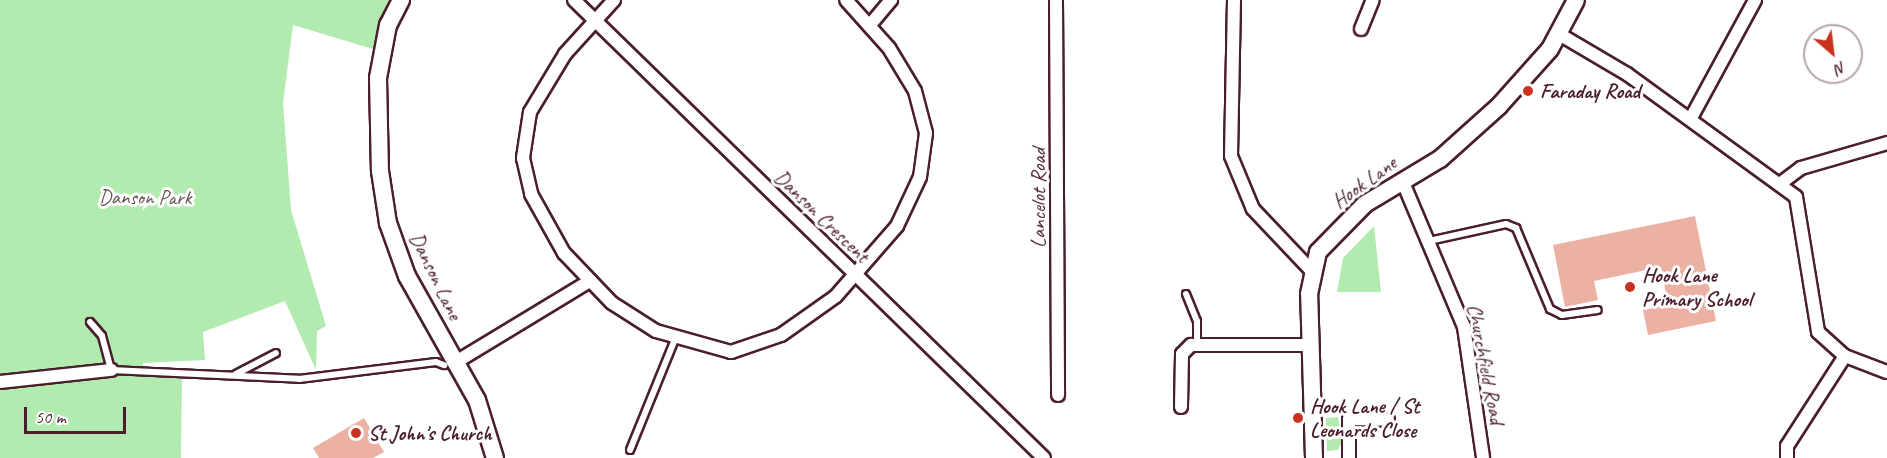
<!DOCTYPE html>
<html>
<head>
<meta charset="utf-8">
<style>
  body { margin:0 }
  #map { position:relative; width:1887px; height:458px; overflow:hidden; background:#fff; font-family:Caveat,sans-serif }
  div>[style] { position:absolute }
  .green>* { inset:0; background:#b2ebaf }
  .building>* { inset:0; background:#ebb2a3 }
  .roads { filter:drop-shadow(2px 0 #4a1f2b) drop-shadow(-2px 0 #4a1f2b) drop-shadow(0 2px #4a1f2b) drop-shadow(0 -2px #4a1f2b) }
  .lane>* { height:6px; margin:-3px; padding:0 3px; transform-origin:3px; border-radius:3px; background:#fff }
  .street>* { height:12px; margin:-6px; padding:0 6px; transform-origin:6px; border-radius:6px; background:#fff }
  .secondary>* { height:16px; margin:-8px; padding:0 8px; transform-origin:8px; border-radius:8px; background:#fff }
  .dots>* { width:16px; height:16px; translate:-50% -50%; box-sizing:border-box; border:3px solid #fff; border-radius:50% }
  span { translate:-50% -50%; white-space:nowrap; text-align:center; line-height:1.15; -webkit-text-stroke:6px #fff; paint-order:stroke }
  .poi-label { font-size:21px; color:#4a1f2b; font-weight:700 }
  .left { translate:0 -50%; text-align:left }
  .street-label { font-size:21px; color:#4a1f2b }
  .park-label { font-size:21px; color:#64524c }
  .north { position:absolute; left:1803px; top:24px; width:60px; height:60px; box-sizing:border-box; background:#fff; border:2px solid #b7a5aa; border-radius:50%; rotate:152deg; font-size:16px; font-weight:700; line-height:24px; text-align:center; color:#4a1f2b }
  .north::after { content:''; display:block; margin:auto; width:21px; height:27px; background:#c8321e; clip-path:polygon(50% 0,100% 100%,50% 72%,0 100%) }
  .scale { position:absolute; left:24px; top:407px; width:102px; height:27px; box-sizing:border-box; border:3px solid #4a1f2b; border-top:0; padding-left:8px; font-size:18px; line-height:21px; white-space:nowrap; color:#4a1f2b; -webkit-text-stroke:4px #fff; paint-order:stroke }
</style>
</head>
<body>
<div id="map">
  <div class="green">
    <div style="clip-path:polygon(0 0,388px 0,373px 49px,293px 25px,283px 103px,291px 210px,326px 326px,317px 331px,316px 370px,285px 301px,203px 332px,205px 360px,143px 363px,143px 375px,182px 378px,181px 458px,0 458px)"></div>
    <div style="clip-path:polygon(1374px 226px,1381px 292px,1337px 292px,1343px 258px)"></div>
    <div style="clip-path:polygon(1338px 417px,1342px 442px,1338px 450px,1327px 451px,1326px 418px)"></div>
  </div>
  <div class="building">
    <div style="clip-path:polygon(1695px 216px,1716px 321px,1648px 335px,1643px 310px,1668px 305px,1661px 267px,1594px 281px,1598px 300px,1565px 307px,1553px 245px)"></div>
    <div style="clip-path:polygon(364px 418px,384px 452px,373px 458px,319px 458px,313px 448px)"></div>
  </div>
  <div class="roads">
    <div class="lane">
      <div style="left:1429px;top:241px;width:79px;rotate:-12.4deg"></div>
      <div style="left:1506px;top:224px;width:11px;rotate:22deg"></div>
      <div style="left:1516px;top:228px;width:88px;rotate:67.2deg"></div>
      <div style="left:1550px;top:309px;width:13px;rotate:27deg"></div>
      <div style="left:1562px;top:315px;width:36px;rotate:-8deg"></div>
      <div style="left:1186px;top:294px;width:29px;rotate:68deg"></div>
      <div style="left:1197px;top:321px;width:24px;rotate:90deg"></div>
      <div style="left:90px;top:322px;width:18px;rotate:49deg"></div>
      <div style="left:102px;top:336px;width:35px;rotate:75deg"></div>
      <div style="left:111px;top:370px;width:188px;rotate:2.7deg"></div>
      <div style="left:299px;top:379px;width:138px;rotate:-7.1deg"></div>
      <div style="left:436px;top:362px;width:9px;rotate:21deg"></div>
      <div style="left:236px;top:374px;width:45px;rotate:-27.7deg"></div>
      <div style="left:630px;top:450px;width:120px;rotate:-67.9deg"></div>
    </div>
    <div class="street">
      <div style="left:574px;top:0;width:656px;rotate:44.26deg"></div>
      <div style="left:614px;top:0;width:73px;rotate:132.2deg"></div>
      <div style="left:565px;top:54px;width:68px;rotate:121.1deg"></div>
      <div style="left:530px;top:112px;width:47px;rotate:98.7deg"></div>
      <div style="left:523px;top:158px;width:37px;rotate:77deg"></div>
      <div style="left:531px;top:194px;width:68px;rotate:60.8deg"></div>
      <div style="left:564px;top:253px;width:69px;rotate:46.2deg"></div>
      <div style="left:612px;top:303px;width:52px;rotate:32.5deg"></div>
      <div style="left:656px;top:331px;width:78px;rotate:15.6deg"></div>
      <div style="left:731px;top:352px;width:53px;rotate:-18.8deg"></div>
      <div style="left:781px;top:335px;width:67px;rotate:-35.3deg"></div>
      <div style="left:836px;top:296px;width:93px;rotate:-48.9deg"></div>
      <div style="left:897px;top:226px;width:54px;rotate:-64.9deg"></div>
      <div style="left:920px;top:177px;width:44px;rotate:-82.2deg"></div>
      <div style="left:926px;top:133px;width:43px;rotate:-104.7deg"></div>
      <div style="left:915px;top:91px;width:50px;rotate:-121.2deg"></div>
      <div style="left:889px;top:48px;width:64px;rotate:-131.9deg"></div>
      <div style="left:1056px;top:0;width:395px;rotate:89.7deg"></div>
      <div style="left:1234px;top:0;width:156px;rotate:91.1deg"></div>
      <div style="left:1231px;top:156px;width:57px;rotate:67.5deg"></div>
      <div style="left:1253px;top:209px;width:83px;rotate:46.5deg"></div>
      <div style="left:870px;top:25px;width:33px;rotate:-50deg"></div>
      <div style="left:1361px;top:29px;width:31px;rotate:-68deg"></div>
      <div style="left:1559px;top:34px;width:79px;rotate:30.5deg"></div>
      <div style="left:1627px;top:74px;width:209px;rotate:36deg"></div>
      <div style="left:1796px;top:197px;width:137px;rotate:80.7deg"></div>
      <div style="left:1818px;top:332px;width:36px;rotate:42deg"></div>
      <div style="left:1845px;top:356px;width:45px;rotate:20.9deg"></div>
      <div style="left:1691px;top:118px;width:134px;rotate:-61.5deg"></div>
      <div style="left:1402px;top:180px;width:160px;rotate:67.1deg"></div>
      <div style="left:1464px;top:327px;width:132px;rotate:81.7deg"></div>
      <div style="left:1781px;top:183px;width:25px;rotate:-37deg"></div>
      <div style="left:1801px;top:168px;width:90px;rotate:-16.2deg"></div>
      <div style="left:456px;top:362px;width:157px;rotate:-31.2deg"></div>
      <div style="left:0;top:382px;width:112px;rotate:-6.2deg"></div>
      <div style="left:1181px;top:407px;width:53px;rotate:-88.9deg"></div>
      <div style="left:1182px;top:354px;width:13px;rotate:-45deg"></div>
      <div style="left:1191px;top:345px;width:120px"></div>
      <div style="left:1349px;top:458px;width:39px;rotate:-90deg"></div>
      <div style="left:1349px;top:419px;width:39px;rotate:1deg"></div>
      <div style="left:1787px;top:458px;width:12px;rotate:-90deg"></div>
      <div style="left:1787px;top:446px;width:107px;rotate:-57.2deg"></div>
    </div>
    <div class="secondary">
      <div style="left:401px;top:0;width:28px;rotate:117deg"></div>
      <div style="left:388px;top:25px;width:54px;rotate:100.7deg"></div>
      <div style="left:378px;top:78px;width:93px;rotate:88.8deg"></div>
      <div style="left:380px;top:171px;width:53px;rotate:81.3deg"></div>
      <div style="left:388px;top:223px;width:56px;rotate:70.3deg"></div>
      <div style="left:407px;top:276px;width:142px;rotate:60.6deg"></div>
      <div style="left:477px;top:400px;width:61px;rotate:72.8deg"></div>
      <div style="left:1314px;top:458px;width:164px;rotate:-91.7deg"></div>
      <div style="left:1309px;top:294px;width:43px;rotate:-77.9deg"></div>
      <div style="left:1318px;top:252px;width:67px;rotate:-45.6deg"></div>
      <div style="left:1365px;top:204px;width:87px;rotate:-31deg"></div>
      <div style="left:1440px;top:159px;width:79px;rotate:-41.9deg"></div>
      <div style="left:1499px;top:106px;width:76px;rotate:-48.2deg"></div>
      <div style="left:1550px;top:49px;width:55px;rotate:-62deg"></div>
    </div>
  </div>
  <div class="dots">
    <div style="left:1528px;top:91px;background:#c8321e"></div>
    <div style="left:1630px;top:287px;background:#c8321e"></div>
    <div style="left:1298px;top:418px;background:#c8321e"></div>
    <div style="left:356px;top:433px;background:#c8321e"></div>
  </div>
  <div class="poi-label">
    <span class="left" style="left:1540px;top:91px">Faraday Road</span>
    <span class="left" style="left:1642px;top:287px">Hook Lane<br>Primary School</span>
    <span class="left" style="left:1310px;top:418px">Hook Lane / St<br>Leonards Close</span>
    <span class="left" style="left:368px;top:433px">St John's Church</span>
  </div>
  <div class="street-label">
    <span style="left:1364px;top:182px;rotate:-36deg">Hook Lane</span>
    <span style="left:1038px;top:198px;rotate:-90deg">Lancelot Road</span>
    <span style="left:822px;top:216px;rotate:44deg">Danson Crescent</span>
    <span style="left:436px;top:276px;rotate:64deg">Danson Lane</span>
    <span style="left:1486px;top:364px;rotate:79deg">Churchfield Road</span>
  </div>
  <div class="park-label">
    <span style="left:145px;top:197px">Danson Park</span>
  </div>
  <div class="north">N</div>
  <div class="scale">50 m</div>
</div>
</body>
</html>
